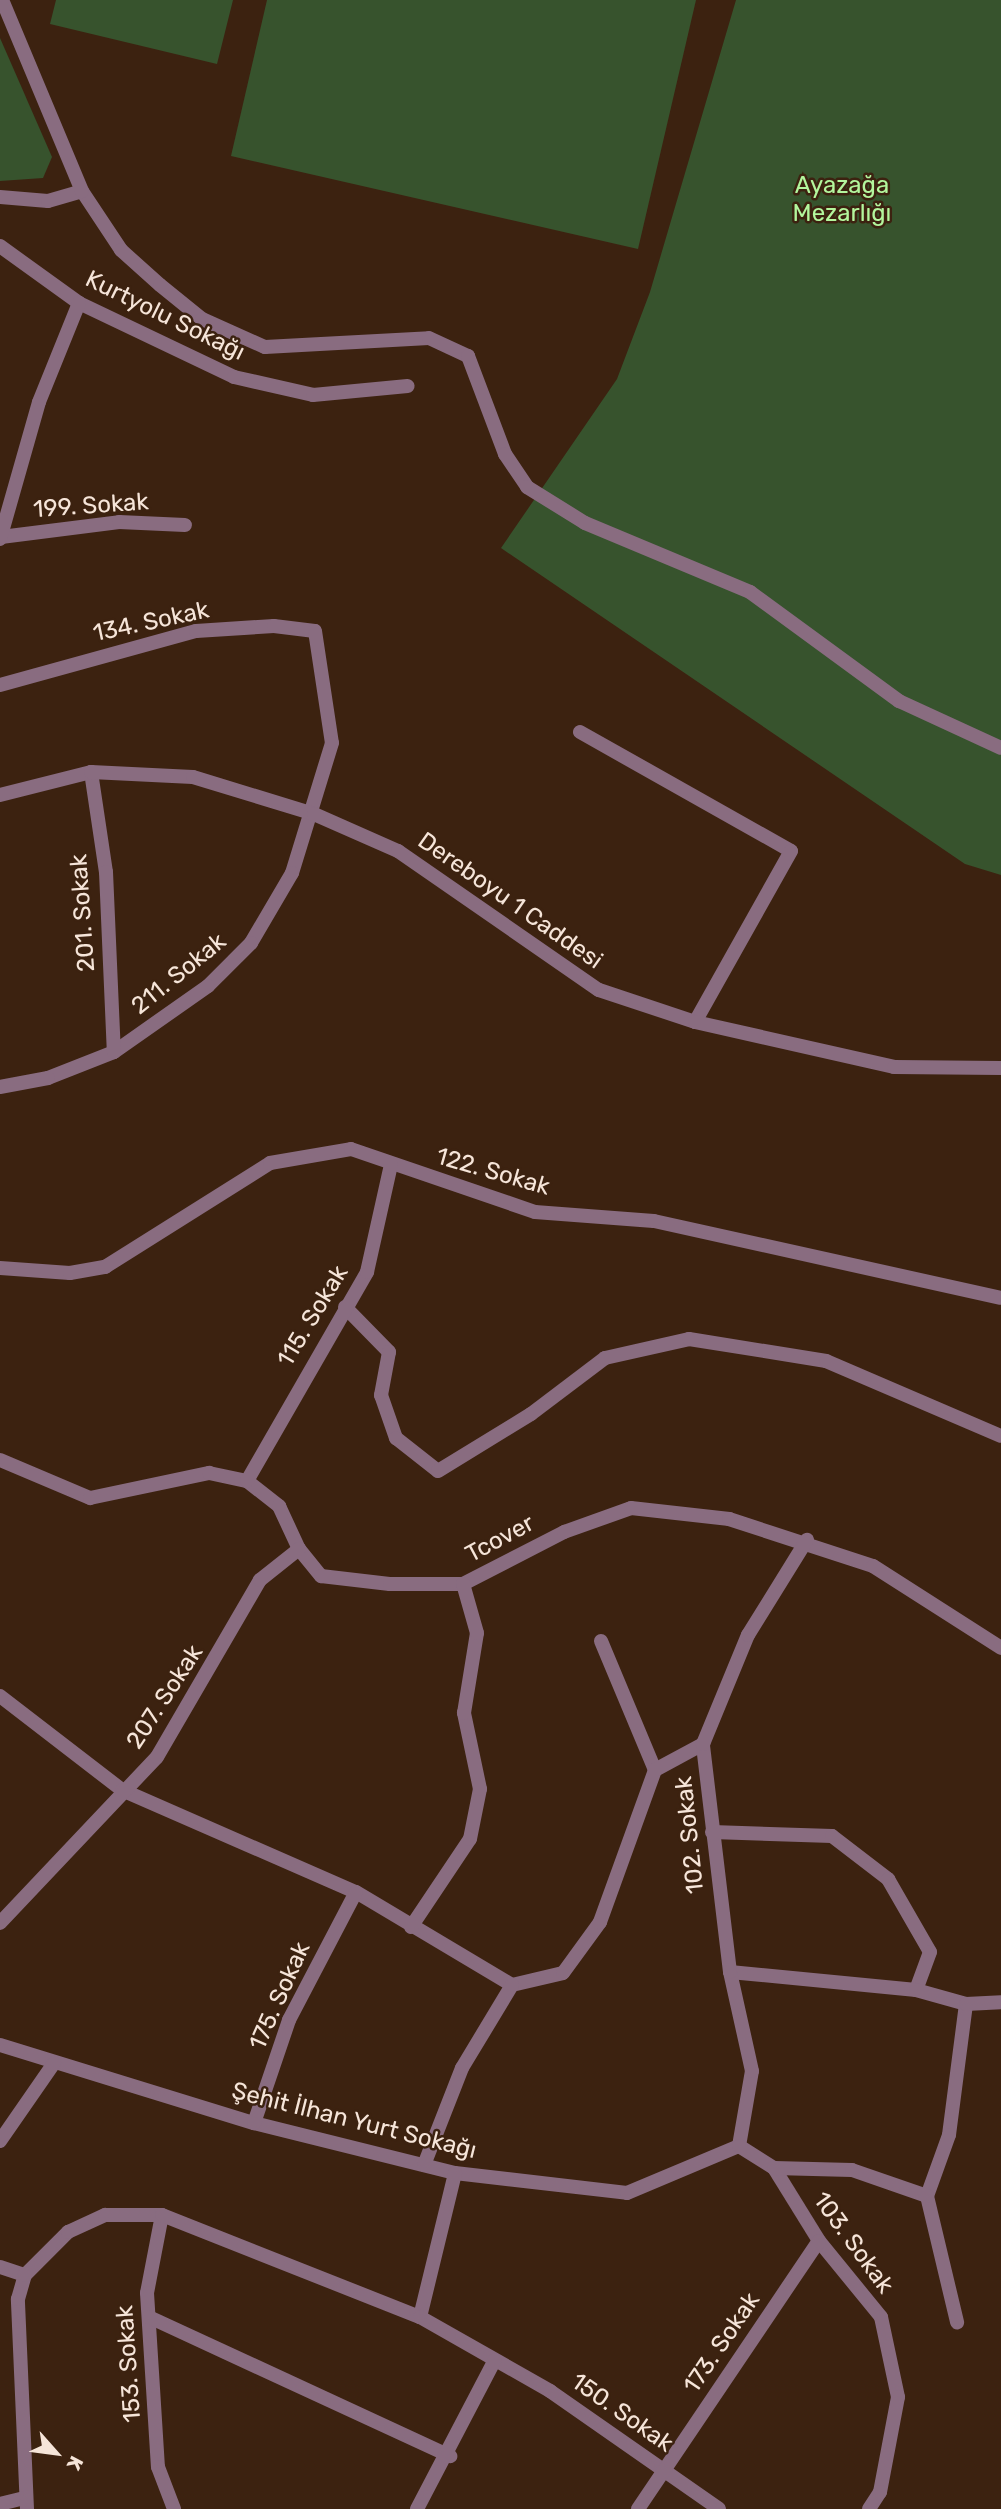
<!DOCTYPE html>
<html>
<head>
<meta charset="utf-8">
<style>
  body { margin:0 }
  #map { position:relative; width:1001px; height:2509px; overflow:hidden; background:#3c2210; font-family:Rubik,sans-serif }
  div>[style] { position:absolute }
  .green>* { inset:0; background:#37532d }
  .street>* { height:14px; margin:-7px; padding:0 7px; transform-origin:7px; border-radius:7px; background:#896c80 }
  span { translate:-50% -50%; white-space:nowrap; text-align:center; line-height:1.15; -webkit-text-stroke:5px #3c2210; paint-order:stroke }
  .park-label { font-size:24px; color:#b3f69d }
  .street-label { font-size:24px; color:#f6e5d9 }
  .north { position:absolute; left:21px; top:2418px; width:70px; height:70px; -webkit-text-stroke:5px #3c2210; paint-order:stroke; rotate:118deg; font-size:19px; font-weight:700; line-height:28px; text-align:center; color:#f6e5d9 }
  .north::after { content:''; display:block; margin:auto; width:24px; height:32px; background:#f6e5d9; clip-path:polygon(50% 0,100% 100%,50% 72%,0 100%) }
</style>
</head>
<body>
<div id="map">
  <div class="green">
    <div style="clip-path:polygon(56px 0,233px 0,217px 64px,50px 24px)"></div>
    <div style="clip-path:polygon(267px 0,696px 0,638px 249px,231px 156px)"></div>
    <div style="clip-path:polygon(736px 0,1001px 0,1001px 875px,965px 864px,501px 548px,617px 379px,650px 292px)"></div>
    <div style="clip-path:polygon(0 38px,52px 157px,43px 178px,0 181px)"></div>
  </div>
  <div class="street">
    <div style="left:82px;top:191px;width:71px;rotate:56.5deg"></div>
    <div style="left:121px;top:250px;width:52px;rotate:41.9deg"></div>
    <div style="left:160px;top:285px;width:54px;rotate:39deg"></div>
    <div style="left:202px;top:319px;width:69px;rotate:24deg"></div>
    <div style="left:265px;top:347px;width:164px;rotate:-3.1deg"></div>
    <div style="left:429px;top:338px;width:43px;rotate:24.8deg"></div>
    <div style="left:468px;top:356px;width:105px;rotate:69.3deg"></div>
    <div style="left:505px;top:454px;width:40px;rotate:56deg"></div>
    <div style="left:527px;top:487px;width:68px;rotate:31.8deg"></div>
    <div style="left:585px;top:523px;width:179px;rotate:22.7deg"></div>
    <div style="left:750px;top:592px;width:185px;rotate:36.2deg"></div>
    <div style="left:899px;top:701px;width:112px;rotate:24.7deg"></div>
    <div style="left:0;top:197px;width:48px;rotate:4.8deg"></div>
    <div style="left:48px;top:201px;width:35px;rotate:-16deg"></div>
    <div style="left:82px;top:191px;width:207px;rotate:-112.7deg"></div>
    <div style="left:0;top:246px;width:97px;rotate:35.8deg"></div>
    <div style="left:79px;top:303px;width:172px;rotate:25.5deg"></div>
    <div style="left:234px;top:377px;width:81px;rotate:12.8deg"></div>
    <div style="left:313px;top:395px;width:95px;rotate:-5.4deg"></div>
    <div style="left:1px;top:537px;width:119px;rotate:-7.2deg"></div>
    <div style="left:119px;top:522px;width:66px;rotate:2.6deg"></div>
    <div style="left:0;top:539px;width:142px;rotate:-74.1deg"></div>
    <div style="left:39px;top:402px;width:107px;rotate:-68deg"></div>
    <div style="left:0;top:685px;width:203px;rotate:-15.4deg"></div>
    <div style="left:196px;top:631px;width:78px;rotate:-3.7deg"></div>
    <div style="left:274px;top:626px;width:41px;rotate:7deg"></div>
    <div style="left:315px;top:631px;width:113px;rotate:81.4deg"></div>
    <div style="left:332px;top:743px;width:136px;rotate:107.1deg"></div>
    <div style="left:292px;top:873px;width:81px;rotate:120.4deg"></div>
    <div style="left:251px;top:943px;width:61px;rotate:135deg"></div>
    <div style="left:208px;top:986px;width:115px;rotate:144.9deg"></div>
    <div style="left:114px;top:1052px;width:71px;rotate:158.5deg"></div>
    <div style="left:48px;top:1078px;width:49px;rotate:169.4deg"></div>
    <div style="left:580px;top:732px;width:242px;rotate:29.4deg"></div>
    <div style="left:791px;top:851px;width:196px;rotate:119.3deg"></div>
    <div style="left:91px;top:772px;width:101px;rotate:81.5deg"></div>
    <div style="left:106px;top:872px;width:180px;rotate:87.5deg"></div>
    <div style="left:0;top:795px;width:94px;rotate:-14.2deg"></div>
    <div style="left:91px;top:772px;width:102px;rotate:2.8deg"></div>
    <div style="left:193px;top:777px;width:127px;rotate:17deg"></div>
    <div style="left:314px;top:814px;width:92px;rotate:23.8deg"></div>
    <div style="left:398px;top:851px;width:244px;rotate:34.7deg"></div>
    <div style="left:599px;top:990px;width:101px;rotate:18.4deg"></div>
    <div style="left:695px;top:1022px;width:204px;rotate:12.7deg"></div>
    <div style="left:894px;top:1067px;width:107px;rotate:0.5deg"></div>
    <div style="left:0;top:1268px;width:70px;rotate:4.1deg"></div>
    <div style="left:70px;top:1273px;width:36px;rotate:-10deg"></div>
    <div style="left:105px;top:1267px;width:195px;rotate:-32.2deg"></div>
    <div style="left:270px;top:1163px;width:82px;rotate:-9.8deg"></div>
    <div style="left:351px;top:1149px;width:194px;rotate:18.9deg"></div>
    <div style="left:535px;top:1212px;width:119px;rotate:4.3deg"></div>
    <div style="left:654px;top:1221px;width:355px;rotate:12.5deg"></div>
    <div style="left:345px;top:1307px;width:63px;rotate:45.6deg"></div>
    <div style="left:389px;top:1352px;width:44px;rotate:100.5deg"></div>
    <div style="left:381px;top:1395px;width:46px;rotate:70.8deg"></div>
    <div style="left:396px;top:1438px;width:53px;rotate:38.2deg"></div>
    <div style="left:438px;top:1471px;width:109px;rotate:-31.5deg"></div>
    <div style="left:531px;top:1414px;width:93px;rotate:-37.1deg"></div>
    <div style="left:605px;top:1358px;width:86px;rotate:-12.7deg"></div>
    <div style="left:689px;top:1339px;width:139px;rotate:9.1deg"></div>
    <div style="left:826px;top:1361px;width:190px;rotate:23.2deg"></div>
    <div style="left:0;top:1460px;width:98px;rotate:22.9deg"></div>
    <div style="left:90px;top:1498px;width:122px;rotate:-11.9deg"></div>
    <div style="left:209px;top:1473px;width:39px;rotate:12deg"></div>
    <div style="left:247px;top:1481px;width:41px;rotate:38deg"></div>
    <div style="left:279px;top:1506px;width:47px;rotate:65.1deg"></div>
    <div style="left:299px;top:1549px;width:35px;rotate:51deg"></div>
    <div style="left:321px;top:1576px;width:69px;rotate:6.6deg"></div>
    <div style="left:390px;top:1584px;width:73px"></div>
    <div style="left:463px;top:1584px;width:114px;rotate:-27.2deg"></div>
    <div style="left:564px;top:1532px;width:71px;rotate:-19.7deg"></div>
    <div style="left:631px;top:1508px;width:99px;rotate:6.4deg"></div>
    <div style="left:729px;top:1519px;width:151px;rotate:18.1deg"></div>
    <div style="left:873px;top:1566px;width:152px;rotate:32.6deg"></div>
    <div style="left:247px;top:1481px;width:241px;rotate:-60.1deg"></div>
    <div style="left:367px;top:1272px;width:110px;rotate:-77.4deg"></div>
    <div style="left:601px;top:1641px;width:140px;rotate:67.3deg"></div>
    <div style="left:0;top:1696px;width:154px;rotate:37.6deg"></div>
    <div style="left:122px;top:1790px;width:255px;rotate:23.6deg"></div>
    <div style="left:356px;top:1892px;width:182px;rotate:30.8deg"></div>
    <div style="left:512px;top:1985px;width:52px;rotate:-13.2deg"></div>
    <div style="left:563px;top:1973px;width:63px;rotate:-54deg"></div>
    <div style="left:600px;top:1922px;width:162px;rotate:-70.1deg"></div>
    <div style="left:655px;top:1770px;width:55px;rotate:-28.4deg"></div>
    <div style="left:712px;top:1832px;width:120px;rotate:1.9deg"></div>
    <div style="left:832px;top:1836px;width:71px;rotate:37.5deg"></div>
    <div style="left:888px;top:1879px;width:84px;rotate:60.1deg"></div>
    <div style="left:930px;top:1952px;width:40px;rotate:110.2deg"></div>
    <div style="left:0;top:1923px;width:228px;rotate:-46.6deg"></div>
    <div style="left:157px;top:1757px;width:205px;rotate:-59.8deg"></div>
    <div style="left:260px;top:1580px;width:50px;rotate:-38.5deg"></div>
    <div style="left:411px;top:1927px;width:106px;rotate:-56.2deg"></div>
    <div style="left:470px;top:1839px;width:51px;rotate:-78.7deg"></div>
    <div style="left:480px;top:1789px;width:78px;rotate:-101.9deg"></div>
    <div style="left:464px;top:1713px;width:81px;rotate:-80.8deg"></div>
    <div style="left:477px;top:1633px;width:51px;rotate:-105.9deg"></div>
    <div style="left:730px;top:1972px;width:187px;rotate:5.5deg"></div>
    <div style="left:916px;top:1990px;width:52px;rotate:15.6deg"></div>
    <div style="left:966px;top:2004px;width:132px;rotate:97.4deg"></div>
    <div style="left:949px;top:2135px;width:65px;rotate:109.8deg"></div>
    <div style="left:927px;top:2196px;width:130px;rotate:76.6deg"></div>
    <div style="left:966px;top:2004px;width:35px;rotate:-3deg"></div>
    <div style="left:0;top:2045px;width:266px;rotate:17.1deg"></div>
    <div style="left:254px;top:2123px;width:207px;rotate:14deg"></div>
    <div style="left:455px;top:2173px;width:173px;rotate:6.6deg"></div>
    <div style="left:627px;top:2193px;width:121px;rotate:-22.8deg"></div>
    <div style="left:254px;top:2123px;width:109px;rotate:-71.2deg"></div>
    <div style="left:289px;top:2020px;width:144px;rotate:-62.4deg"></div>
    <div style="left:0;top:2141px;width:95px;rotate:-55.3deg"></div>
    <div style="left:739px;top:2146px;width:76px;rotate:-80.2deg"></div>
    <div style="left:752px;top:2071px;width:101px;rotate:-102.5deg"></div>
    <div style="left:730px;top:1972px;width:230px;rotate:-96.8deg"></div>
    <div style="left:703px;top:1744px;width:118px;rotate:-67.6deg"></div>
    <div style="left:748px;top:1635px;width:112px;rotate:-58.2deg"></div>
    <div style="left:739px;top:2146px;width:41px;rotate:32.2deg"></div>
    <div style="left:774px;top:2168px;width:86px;rotate:58.3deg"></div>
    <div style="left:819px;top:2241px;width:98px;rotate:50.8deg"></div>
    <div style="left:881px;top:2317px;width:82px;rotate:78deg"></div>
    <div style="left:898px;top:2397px;width:97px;rotate:100.7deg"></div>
    <div style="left:880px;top:2492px;width:20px;rotate:123deg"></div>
    <div style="left:424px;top:2165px;width:104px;rotate:-68.6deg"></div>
    <div style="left:462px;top:2068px;width:97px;rotate:-58.9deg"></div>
    <div style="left:774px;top:2168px;width:78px;rotate:1.5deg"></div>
    <div style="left:852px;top:2170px;width:79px;rotate:19.1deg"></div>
    <div style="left:162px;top:2215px;width:79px;rotate:100.9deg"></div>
    <div style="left:147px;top:2293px;width:174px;rotate:86.4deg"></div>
    <div style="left:158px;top:2467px;width:45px;rotate:69.1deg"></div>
    <div style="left:0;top:2267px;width:26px;rotate:18deg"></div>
    <div style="left:149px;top:2317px;width:332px;rotate:24.8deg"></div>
    <div style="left:420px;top:2317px;width:148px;rotate:-76.3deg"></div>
    <div style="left:0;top:2504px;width:25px;rotate:-14deg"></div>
    <div style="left:27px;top:2509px;width:210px;rotate:-92.5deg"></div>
    <div style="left:18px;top:2299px;width:25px;rotate:-74deg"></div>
    <div style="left:25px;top:2275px;width:61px;rotate:-45deg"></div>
    <div style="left:68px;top:2232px;width:41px;rotate:-24.7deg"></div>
    <div style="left:105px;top:2215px;width:57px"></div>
    <div style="left:162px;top:2215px;width:277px;rotate:21.6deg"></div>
    <div style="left:420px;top:2317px;width:150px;rotate:29.6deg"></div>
    <div style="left:550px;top:2391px;width:206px;rotate:34.9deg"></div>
    <div style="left:417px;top:2509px;width:168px;rotate:-62.4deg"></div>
    <div style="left:638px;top:2509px;width:323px;rotate:-56deg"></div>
  </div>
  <div class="park-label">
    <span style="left:842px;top:200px">Ayazağa<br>Mezarlığı</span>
  </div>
  <div class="street-label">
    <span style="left:165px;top:316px;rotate:26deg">Kurtyolu Sokağı</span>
    <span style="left:91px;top:506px;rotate:-4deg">199. Sokak</span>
    <span style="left:151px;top:622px;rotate:-12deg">134. Sokak</span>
    <span style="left:510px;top:901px;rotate:35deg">Dereboyu 1 Caddesi</span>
    <span style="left:83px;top:913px;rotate:-94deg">201. Sokak</span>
    <span style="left:179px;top:974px;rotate:-39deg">211. Sokak</span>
    <span style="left:493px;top:1172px;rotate:16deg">122. Sokak</span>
    <span style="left:313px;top:1316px;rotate:-59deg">115. Sokak</span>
    <span style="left:500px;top:1539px;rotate:-28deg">Tcover</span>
    <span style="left:165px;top:1697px;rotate:-57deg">207. Sokak</span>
    <span style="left:690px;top:1835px;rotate:-96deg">102. Sokak</span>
    <span style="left:280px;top:1996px;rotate:-66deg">175. Sokak</span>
    <span style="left:354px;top:2121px;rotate:14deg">Şehit İlhan Yurt Sokağı</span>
    <span style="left:853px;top:2243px;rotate:54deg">103. Sokak</span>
    <span style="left:722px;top:2343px;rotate:-56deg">173. Sokak</span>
    <span style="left:129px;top:2364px;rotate:-94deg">153. Sokak</span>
    <span style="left:622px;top:2413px;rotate:35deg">150. Sokak</span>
  </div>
  <div class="north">K</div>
</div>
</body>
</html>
